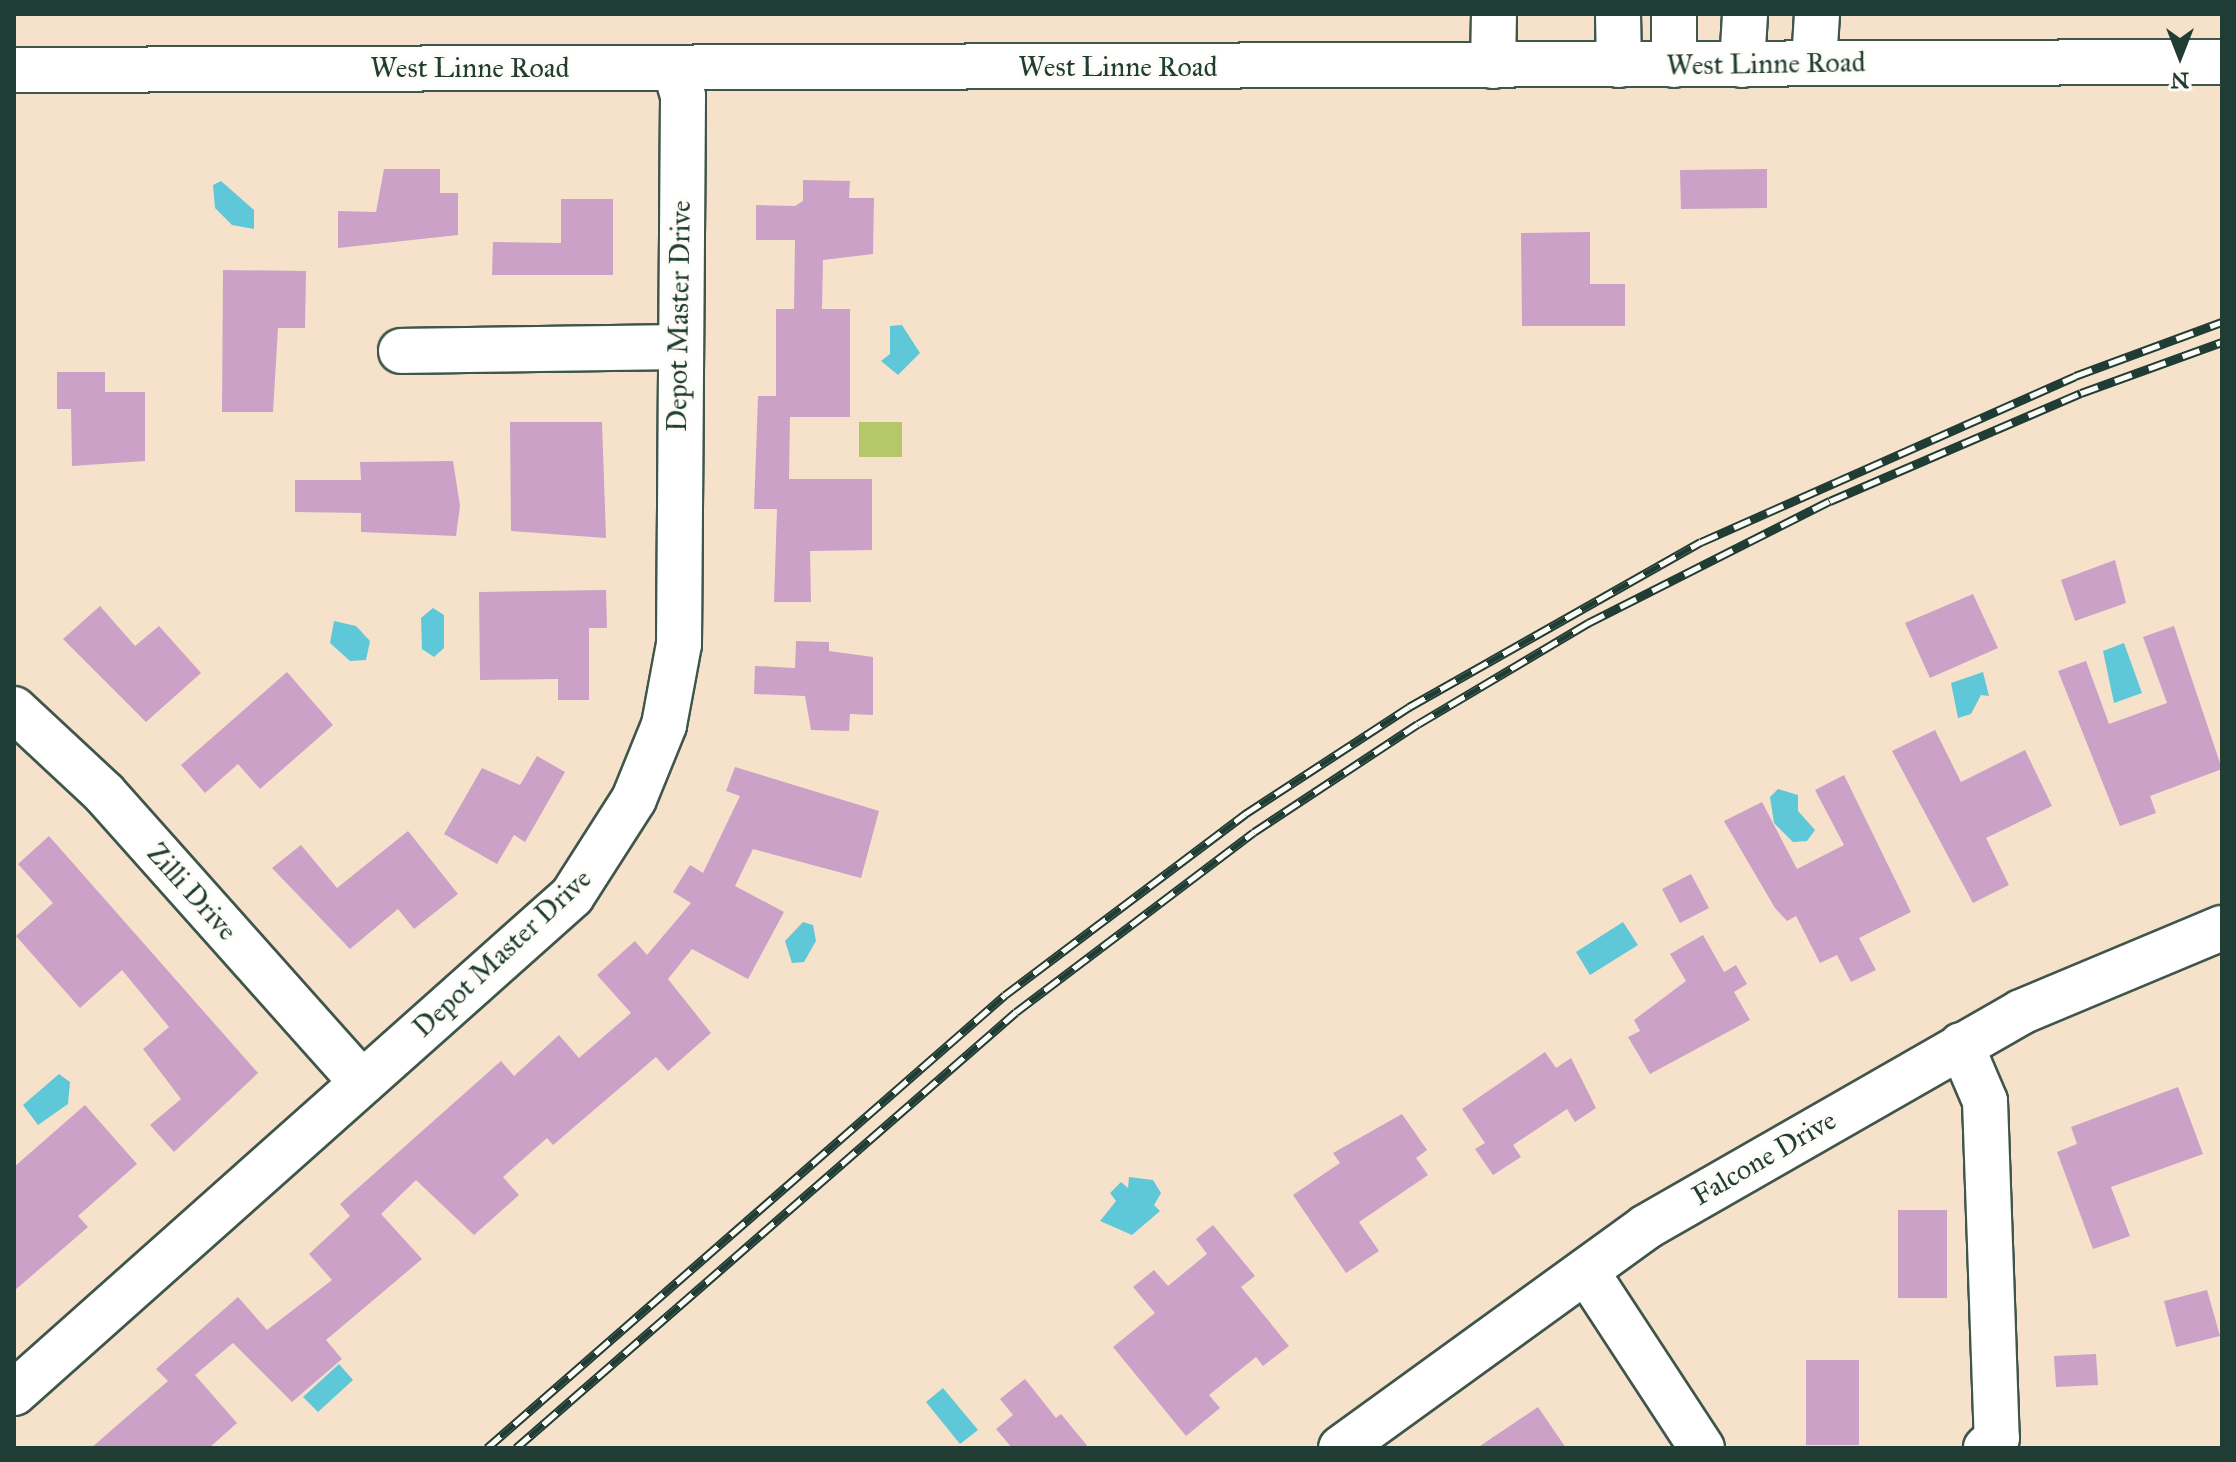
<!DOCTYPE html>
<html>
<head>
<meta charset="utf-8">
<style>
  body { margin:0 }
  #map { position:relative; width:2236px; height:1462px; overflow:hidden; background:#f6e2cb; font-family:"IM FELL Great Primer",serif }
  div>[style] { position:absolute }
  .green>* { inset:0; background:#b6c76a }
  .water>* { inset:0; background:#5ec8d8 }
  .building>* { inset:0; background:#cba1c8 }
  .roads { filter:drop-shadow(2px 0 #3f564b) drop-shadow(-2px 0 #3f564b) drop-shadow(0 2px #3f564b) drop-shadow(0 -2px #3f564b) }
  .minor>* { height:44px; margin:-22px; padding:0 22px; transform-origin:22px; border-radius:22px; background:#fff }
  .rail>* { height:9px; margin-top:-4.5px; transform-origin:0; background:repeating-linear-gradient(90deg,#fdfcf7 0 18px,#1f3d34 0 36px); box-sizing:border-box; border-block:2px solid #1f3d34 }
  span { translate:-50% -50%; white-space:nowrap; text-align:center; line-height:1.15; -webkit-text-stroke:6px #fdfcf7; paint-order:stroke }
  .street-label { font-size:28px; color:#1f3d34 }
  .frame { position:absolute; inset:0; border:16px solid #1f3d34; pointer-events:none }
  .north { position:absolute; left:2140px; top:16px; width:80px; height:80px; -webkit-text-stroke:6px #fdfcf7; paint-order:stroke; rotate:180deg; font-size:22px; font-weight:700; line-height:32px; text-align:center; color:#1f3d34 }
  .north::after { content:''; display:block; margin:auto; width:28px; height:36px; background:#1f3d34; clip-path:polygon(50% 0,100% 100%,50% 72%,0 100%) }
</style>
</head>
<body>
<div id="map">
  <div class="green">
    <div style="clip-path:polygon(859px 422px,902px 422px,902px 457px,859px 457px)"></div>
  </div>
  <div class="water">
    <div style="clip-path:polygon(221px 181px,254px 210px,254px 229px,232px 225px,215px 208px,213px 185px)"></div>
    <div style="clip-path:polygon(902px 325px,920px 353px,898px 375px,881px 361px,890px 354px,890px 326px)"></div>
    <div style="clip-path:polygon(433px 608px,444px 615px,444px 648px,434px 657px,422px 649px,421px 618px)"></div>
    <div style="clip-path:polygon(334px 621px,356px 626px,370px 641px,366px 660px,350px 661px,330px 643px)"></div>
    <div style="clip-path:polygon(2124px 643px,2142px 693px,2114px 703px,2103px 651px)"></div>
    <div style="clip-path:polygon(1983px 672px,1989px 696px,1981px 695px,1971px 714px,1958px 718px,1951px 683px)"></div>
    <div style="clip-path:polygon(1778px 789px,1798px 795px,1798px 811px,1815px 830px,1807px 841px,1793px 842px,1774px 823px,1770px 797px)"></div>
    <div style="clip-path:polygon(803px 922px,813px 925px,816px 941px,804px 962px,792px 963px,785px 941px)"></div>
    <div style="clip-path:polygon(1623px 922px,1638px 945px,1590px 975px,1576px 952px)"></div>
    <div style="clip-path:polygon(59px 1074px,70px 1082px,68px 1104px,38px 1125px,23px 1105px)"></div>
    <div style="clip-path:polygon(1129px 1177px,1153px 1180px,1161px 1193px,1154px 1205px,1160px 1211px,1132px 1235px,1100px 1221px,1116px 1201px,1110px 1193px,1121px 1182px,1128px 1188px)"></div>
    <div style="clip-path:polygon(339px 1364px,353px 1380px,318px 1412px,303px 1397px)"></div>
    <div style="clip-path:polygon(943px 1388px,978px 1430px,960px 1444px,926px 1402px)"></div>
  </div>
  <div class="building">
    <div style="clip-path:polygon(384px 169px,440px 169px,440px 193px,458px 193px,458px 235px,338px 248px,338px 211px,376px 212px)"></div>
    <div style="clip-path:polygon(1767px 169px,1767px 208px,1681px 209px,1680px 170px)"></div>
    <div style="clip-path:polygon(803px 180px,850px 181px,849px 198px,874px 198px,873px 254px,823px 260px,822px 309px,850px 309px,850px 417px,790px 417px,789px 479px,872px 479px,872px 550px,810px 551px,811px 602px,774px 602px,777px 509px,754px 509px,758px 396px,776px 396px,776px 309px,794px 309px,795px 240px,756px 240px,756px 205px,795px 206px,803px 201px)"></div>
    <div style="clip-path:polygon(561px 199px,613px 199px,613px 275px,492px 275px,493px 242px,561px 243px)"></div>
    <div style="clip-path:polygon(1590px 232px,1590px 284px,1625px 284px,1625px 326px,1522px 326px,1521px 233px)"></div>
    <div style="clip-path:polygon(223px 270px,306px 271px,305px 328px,278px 328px,273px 412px,222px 412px)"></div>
    <div style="clip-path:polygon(57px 372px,105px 372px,105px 392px,145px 392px,145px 461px,72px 466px,71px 409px,57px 409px)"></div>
    <div style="clip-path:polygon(510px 422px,602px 422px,606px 538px,511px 531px)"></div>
    <div style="clip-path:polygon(453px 461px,460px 506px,456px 536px,361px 532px,361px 513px,295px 512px,295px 480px,361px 480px,360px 462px)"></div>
    <div style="clip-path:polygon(2115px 560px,2126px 603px,2075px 621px,2061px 580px)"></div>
    <div style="clip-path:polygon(606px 590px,607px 628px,589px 628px,589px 700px,558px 700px,558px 679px,480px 680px,479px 592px)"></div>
    <div style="clip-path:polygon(1973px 594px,1998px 648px,1930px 678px,1905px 623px)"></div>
    <div style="clip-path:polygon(100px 606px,135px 646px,159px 626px,201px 673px,146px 722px,63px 639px)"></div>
    <div style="clip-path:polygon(2174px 626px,2222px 769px,2150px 796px,2156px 813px,2120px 826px,2058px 671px,2086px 661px,2109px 724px,2167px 703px,2143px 637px)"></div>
    <div style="clip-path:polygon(796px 641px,829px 642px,829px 651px,873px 657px,873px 715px,850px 714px,849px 731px,811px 730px,805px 696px,754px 694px,755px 666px,795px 668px)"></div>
    <div style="clip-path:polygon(287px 672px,333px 725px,260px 789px,238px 764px,205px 793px,181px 765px)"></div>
    <div style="clip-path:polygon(1935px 730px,1961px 782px,2025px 750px,2052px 806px,1986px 838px,2009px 885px,1973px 903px,1892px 751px)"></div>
    <div style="clip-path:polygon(537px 756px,565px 772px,525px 842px,514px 835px,497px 864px,444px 834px,482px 768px,520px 785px)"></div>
    <div style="clip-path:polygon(735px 767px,879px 811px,861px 878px,753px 849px,735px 886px,784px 912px,748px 979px,692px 949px,668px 979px,711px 1033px,668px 1071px,656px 1057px,553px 1145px,547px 1138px,503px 1177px,519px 1195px,474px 1235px,416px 1180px,381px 1214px,422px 1259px,326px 1340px,342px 1359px,292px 1402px,233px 1343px,195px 1375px,237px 1423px,209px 1448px,91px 1448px,168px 1381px,156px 1369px,238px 1297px,267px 1330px,332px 1280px,309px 1254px,350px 1216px,340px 1204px,501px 1061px,514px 1076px,559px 1035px,579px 1058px,631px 1013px,597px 975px,635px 941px,647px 955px,691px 903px,673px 892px,690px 865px,703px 873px,740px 796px,726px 791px)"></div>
    <div style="clip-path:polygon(1844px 775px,1911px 912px,1859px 938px,1876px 970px,1851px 982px,1837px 955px,1820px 963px,1796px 916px,1787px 921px,1775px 908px,1724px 821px,1762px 802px,1797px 869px,1844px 845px,1815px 790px)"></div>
    <div style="clip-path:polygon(408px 831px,458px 894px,414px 929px,398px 909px,350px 949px,272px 868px,301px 845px,337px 888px)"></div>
    <div style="clip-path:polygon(49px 836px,258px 1073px,174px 1152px,150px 1125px,181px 1099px,143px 1049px,169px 1027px,122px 970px,80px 1008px,16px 936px,53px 903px,18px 864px)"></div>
    <div style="clip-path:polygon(1691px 874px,1709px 908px,1680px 923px,1662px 889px)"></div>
    <div style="clip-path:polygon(1703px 935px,1724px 972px,1736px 965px,1747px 984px,1734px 992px,1750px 1020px,1650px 1074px,1628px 1037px,1640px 1031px,1634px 1020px,1686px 981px,1670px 954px)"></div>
    <div style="clip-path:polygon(1545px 1052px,1556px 1068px,1571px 1058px,1596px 1108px,1575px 1122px,1567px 1109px,1513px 1145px,1521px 1157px,1493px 1175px,1475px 1149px,1485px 1143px,1462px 1109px)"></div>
    <div style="clip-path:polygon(2178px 1087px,2203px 1154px,2111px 1187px,2130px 1236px,2093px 1249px,2057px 1152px,2077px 1144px,2071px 1127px)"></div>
    <div style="clip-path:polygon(85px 1105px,137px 1164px,78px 1216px,88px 1227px,14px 1291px,14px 1167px)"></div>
    <div style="clip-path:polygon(1402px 1114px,1427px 1150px,1416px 1158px,1428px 1175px,1359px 1222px,1379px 1251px,1346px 1273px,1293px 1195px,1340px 1163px,1333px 1153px)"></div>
    <div style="clip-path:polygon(1898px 1210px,1947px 1210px,1947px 1298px,1898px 1298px)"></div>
    <div style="clip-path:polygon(1213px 1225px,1255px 1276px,1241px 1287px,1289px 1346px,1263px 1366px,1256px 1357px,1209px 1395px,1220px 1408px,1186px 1436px,1113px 1347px,1155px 1313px,1133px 1287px,1154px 1270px,1168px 1286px,1207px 1254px,1196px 1239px)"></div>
    <div style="clip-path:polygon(2207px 1290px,2220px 1336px,2176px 1347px,2164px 1301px)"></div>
    <div style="clip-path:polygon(2096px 1354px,2098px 1385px,2056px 1387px,2054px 1356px)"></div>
    <div style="clip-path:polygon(1806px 1360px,1859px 1360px,1859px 1445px,1806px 1445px)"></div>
    <div style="clip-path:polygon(1025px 1379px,1056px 1418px,1061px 1414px,1089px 1448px,1012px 1448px,996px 1429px,1013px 1415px,1000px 1399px)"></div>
    <div style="clip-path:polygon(1538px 1407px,1566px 1448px,1477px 1448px)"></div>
  </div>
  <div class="roads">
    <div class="minor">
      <div style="left:1618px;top:14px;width:51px;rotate:88.9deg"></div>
      <div style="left:1674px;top:14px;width:51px;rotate:90deg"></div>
      <div style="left:1814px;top:63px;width:49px;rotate:-86.5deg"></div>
      <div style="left:1742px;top:65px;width:51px;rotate:-86.6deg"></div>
      <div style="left:1493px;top:66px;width:52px;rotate:-88.9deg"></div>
      <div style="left:14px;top:70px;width:2208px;rotate:-0.21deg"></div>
      <div style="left:401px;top:351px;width:276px;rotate:-0.8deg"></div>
      <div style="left:14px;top:709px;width:123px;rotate:43deg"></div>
      <div style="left:104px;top:793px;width:388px;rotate:48.3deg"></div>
      <div style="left:1961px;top:1045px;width:61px;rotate:66.8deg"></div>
      <div style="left:1985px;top:1101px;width:337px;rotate:88deg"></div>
      <div style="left:1997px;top:1438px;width:15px;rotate:138deg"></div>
      <div style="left:1586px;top:1271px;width:212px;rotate:56.8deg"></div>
      <div style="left:14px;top:1393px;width:747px;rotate:-41.69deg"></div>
      <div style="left:572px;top:896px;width:115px;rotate:-57.4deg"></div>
      <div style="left:634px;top:799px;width:80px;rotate:-67.9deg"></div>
      <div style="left:664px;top:725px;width:82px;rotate:-79.5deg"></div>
      <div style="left:679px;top:644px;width:548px;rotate:-89.58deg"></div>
      <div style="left:683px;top:96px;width:29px;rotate:-106deg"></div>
      <div style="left:1341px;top:1448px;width:377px;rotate:-35.9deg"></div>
      <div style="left:1646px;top:1227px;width:432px;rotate:-29.8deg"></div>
      <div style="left:2021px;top:1012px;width:218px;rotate:-22.7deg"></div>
    </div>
  </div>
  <div class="rail">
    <div style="left:487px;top:1448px;width:688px;rotate:-41.17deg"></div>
    <div style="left:1005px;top:995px;width:301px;rotate:-37deg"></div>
    <div style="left:1245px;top:814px;width:196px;rotate:-33.1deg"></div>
    <div style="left:1409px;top:707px;width:335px;rotate:-29.5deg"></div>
    <div style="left:1701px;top:542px;width:409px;rotate:-23.9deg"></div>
    <div style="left:2075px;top:376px;width:157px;rotate:-20.2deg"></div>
    <div style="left:516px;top:1448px;width:663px;rotate:-41.09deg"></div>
    <div style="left:1016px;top:1012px;width:298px;rotate:-37.1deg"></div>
    <div style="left:1254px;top:832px;width:196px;rotate:-33.4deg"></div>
    <div style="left:1418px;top:724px;width:198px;rotate:-30.7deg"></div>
    <div style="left:1588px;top:623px;width:271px;rotate:-26.8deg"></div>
    <div style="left:1830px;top:501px;width:273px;rotate:-23.3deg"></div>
    <div style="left:2081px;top:393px;width:150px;rotate:-19.9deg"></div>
  </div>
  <div class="street-label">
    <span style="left:1766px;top:64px;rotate:-1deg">West Linne Road</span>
    <span style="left:1118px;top:67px">West Linne Road</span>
    <span style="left:470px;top:68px">West Linne Road</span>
    <span style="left:679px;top:316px;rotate:-89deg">Depot Master Drive</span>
    <span style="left:192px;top:892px;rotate:48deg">Zilli Drive</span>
    <span style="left:502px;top:953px;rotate:-43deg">Depot Master Drive</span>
    <span style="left:1764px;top:1158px;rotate:-30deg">Falcone Drive</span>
  </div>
  <div class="frame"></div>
  <div class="north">N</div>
</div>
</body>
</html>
